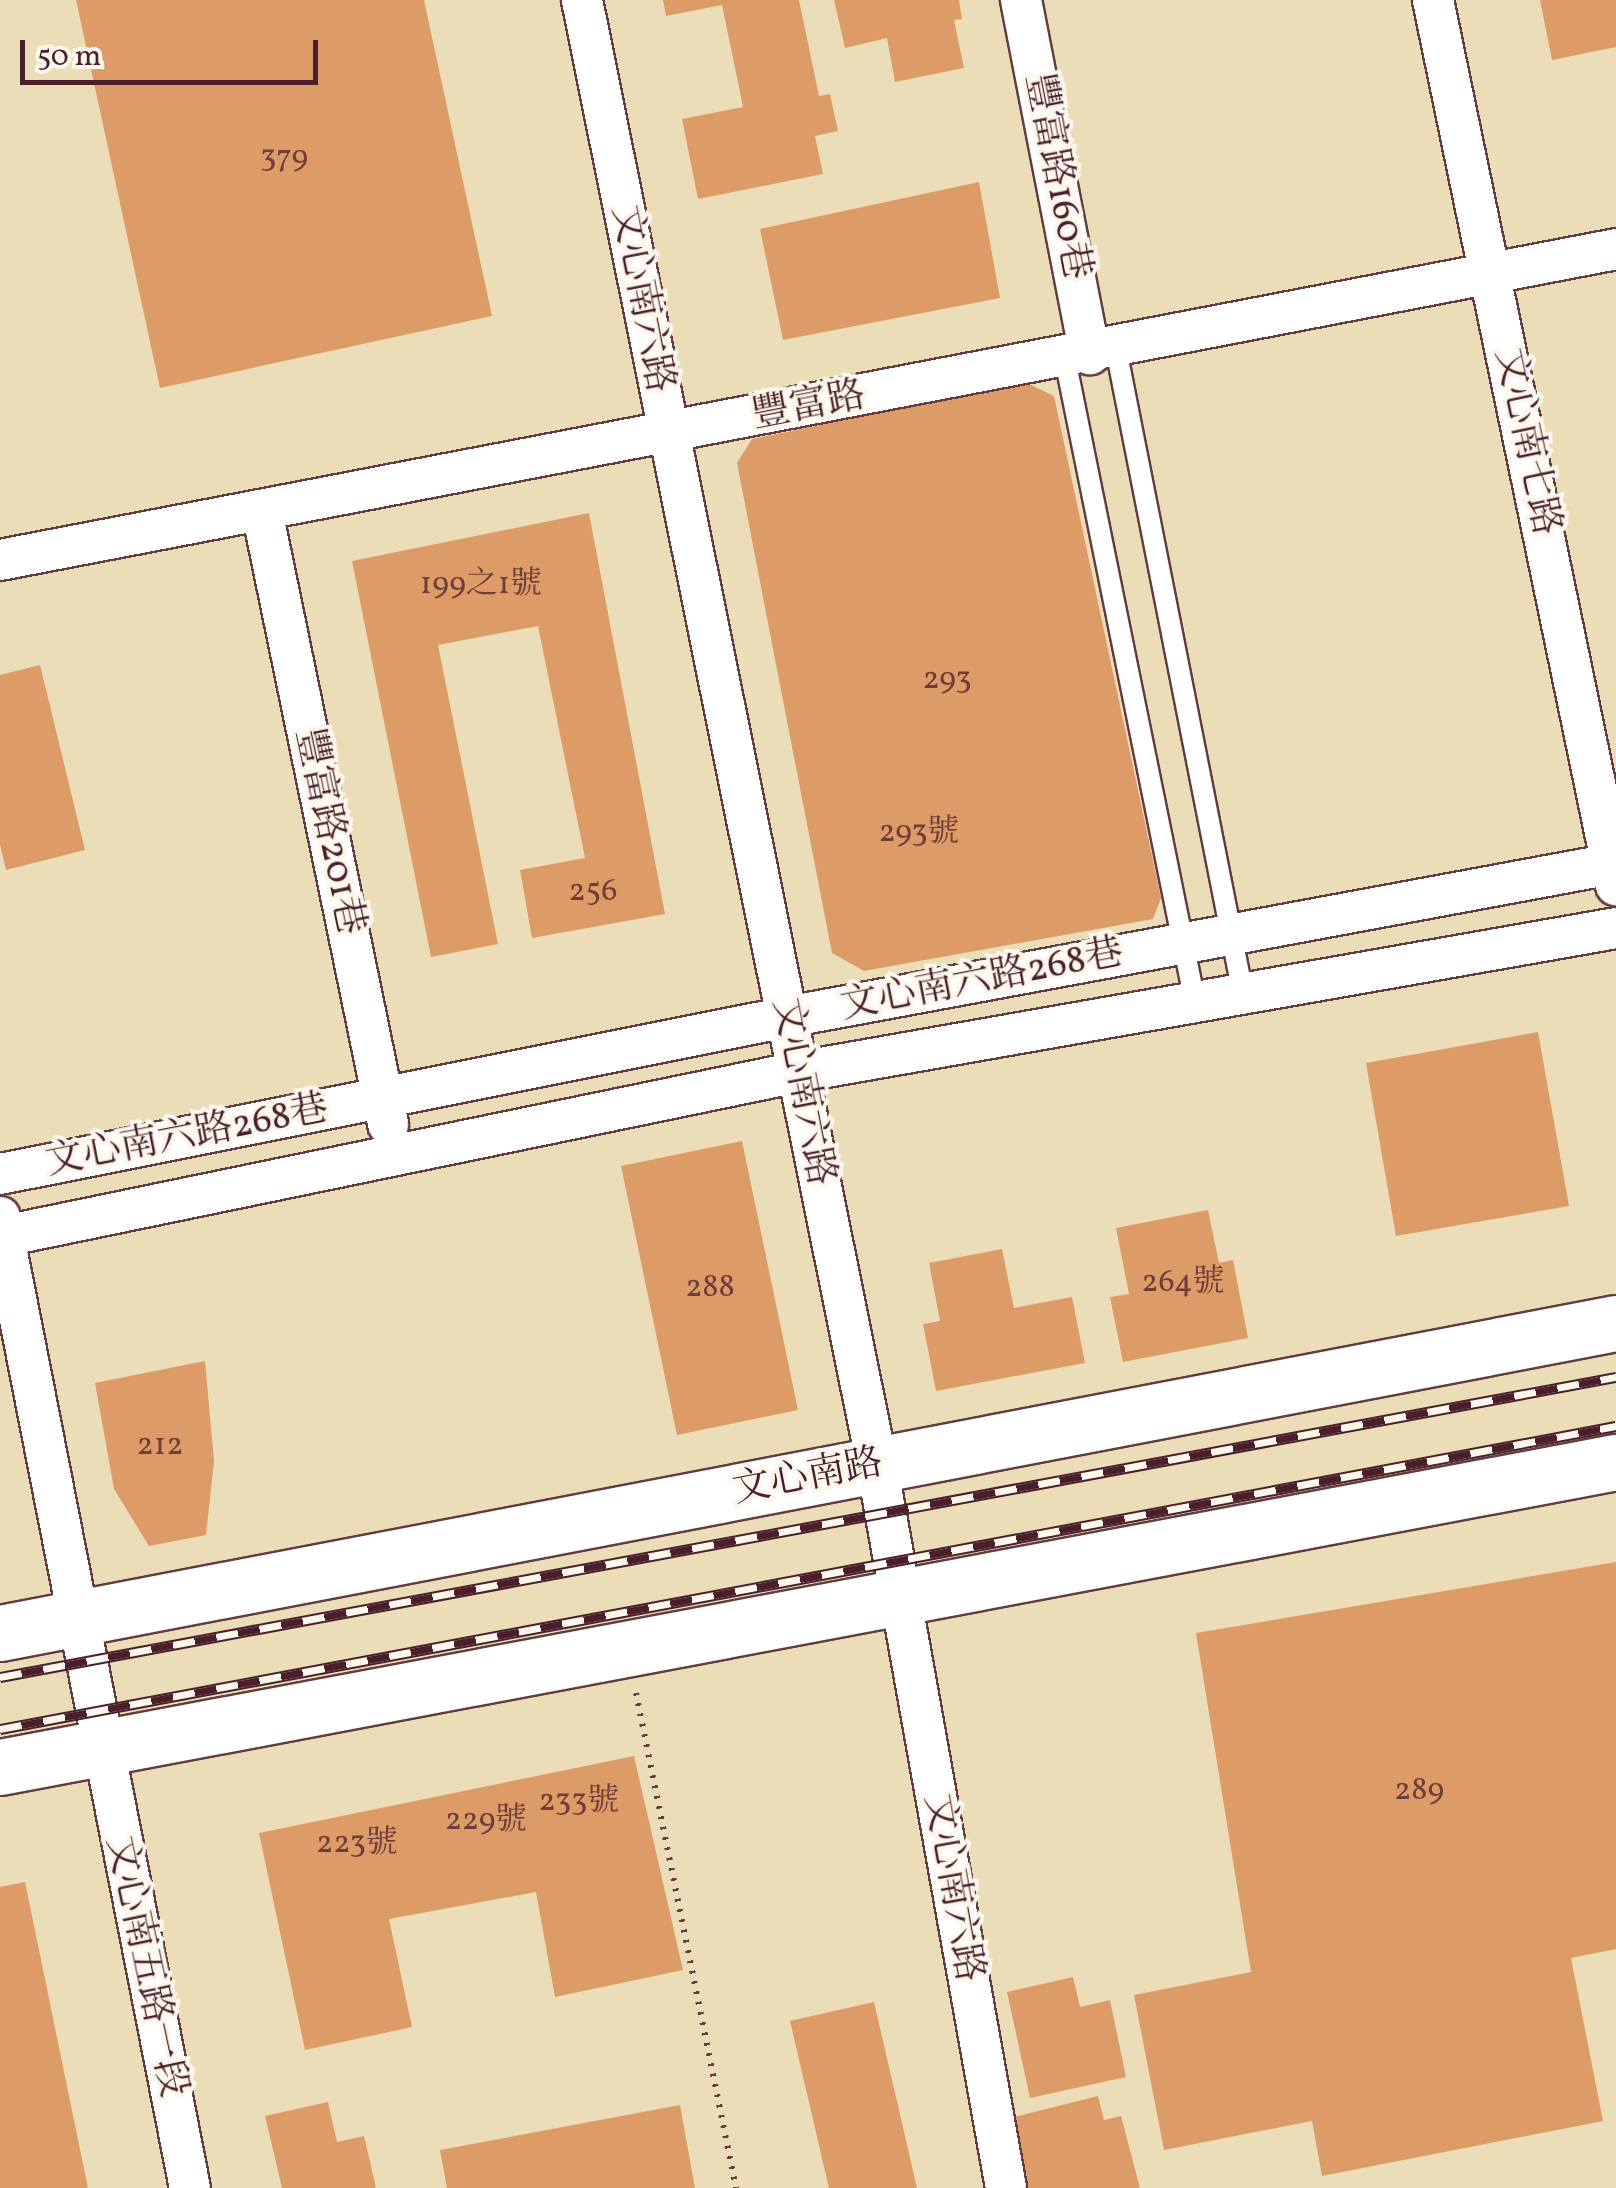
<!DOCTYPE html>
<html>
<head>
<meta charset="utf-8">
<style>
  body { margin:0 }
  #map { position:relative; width:1616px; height:2188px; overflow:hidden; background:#ecddb9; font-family:Vollkorn,"Noto Serif TC",serif }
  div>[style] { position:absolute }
  .building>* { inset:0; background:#dd9c67 }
  .path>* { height:6px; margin-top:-3px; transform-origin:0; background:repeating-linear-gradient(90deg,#623c40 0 2.5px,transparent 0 10.5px) }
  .roads { filter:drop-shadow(2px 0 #623c40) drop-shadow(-2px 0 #623c40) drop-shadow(0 2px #623c40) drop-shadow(0 -2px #623c40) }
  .service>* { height:20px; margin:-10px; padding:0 10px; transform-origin:10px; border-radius:10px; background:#fff }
  .minor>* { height:40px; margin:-20px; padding:0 20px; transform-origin:20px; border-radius:20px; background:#fff }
  .secondary>* { height:55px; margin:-27.5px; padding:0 27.5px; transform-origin:27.5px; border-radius:27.5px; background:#fff }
  .rail>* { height:11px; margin-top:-5.5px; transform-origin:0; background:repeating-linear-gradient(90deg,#fbf7ec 0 22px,#4a1f2b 0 44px); box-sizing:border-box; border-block:2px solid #4a1f2b }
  span { translate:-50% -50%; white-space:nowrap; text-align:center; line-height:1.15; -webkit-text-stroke:8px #fbf7ec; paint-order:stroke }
  .number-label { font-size:32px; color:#6f3e3a }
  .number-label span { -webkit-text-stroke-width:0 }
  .street-label { font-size:38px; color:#4a1f2b }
  .scale { position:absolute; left:20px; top:40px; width:298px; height:45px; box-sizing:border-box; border:5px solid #4a1f2b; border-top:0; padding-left:12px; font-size:30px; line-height:35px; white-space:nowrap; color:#4a1f2b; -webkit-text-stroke:8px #fbf7ec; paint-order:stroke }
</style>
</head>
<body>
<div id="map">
  <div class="building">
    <div style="clip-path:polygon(76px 0,424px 0,492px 316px,160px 388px)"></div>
    <div style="clip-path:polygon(663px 0,799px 0,819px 96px,830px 94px,838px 131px,815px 136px,823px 174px,698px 199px,682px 119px,743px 107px,722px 5px,666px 16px)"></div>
    <div style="clip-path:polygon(834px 0,959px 0,962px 19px,954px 20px,964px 68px,895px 82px,887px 38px,845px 48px)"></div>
    <div style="clip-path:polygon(1540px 0,1616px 0,1616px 47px,1552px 60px)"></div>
    <div style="clip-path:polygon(979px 182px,1000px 298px,783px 340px,760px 229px)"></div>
    <div style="clip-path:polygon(1027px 383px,1054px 396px,1161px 898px,1153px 919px,864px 971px,832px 953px,737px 463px,752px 439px)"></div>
    <div style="clip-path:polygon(589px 513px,665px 914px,532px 938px,520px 870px,585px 858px,538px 626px,438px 645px,498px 944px,431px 957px,352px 561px)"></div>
    <div style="clip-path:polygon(40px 665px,85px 850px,6px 870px,0 845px,0 675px)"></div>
    <div style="clip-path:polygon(1538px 1032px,1569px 1206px,1396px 1236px,1366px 1063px)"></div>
    <div style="clip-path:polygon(742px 1141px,798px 1410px,677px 1435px,621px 1166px)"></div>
    <div style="clip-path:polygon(1208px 1210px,1219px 1263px,1233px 1260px,1248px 1338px,1123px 1362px,1110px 1297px,1129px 1294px,1116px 1228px)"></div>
    <div style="clip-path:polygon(1002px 1249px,1014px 1308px,1072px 1297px,1085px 1363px,936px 1391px,923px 1324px,940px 1321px,929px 1263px)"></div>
    <div style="clip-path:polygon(205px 1361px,214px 1461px,206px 1535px,149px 1546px,114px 1489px,95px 1383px)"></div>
    <div style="clip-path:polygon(1616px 1562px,1616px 1949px,1571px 1958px,1603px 2121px,1322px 2176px,1312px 2121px,1164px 2150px,1134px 1995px,1251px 1972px,1196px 1633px)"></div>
    <div style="clip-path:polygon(634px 1756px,683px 1970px,555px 1997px,536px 1892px,389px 1919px,412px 2027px,305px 2050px,259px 1833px)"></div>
    <div style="clip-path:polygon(25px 1882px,88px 2188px,0 2188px,0 1887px)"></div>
    <div style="clip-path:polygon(1073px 1977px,1080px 2007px,1110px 2000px,1126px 2077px,1030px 2098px,1007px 1992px)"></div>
    <div style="clip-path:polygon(874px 2002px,917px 2188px,829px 2188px,790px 2021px)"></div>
    <div style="clip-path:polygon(1098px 2096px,1104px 2120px,1121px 2116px,1140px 2188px,1023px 2188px,1006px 2119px)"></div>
    <div style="clip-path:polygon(328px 2102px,337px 2142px,364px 2136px,376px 2188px,282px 2188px,265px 2116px)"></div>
    <div style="clip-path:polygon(680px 2105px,695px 2188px,447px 2188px,440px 2150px)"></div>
  </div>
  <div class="path">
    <div style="left:636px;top:1693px;width:505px;rotate:78.58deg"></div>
  </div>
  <div class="roads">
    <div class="service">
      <div style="left:1116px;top:349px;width:657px;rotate:78.86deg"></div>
      <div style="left:1065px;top:359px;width:656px;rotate:78.57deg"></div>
    </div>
    <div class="minor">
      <div style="left:582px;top:0;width:1494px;rotate:78.61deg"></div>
      <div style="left:877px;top:1465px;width:734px;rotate:79.88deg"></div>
      <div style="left:1021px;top:0;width:361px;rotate:79deg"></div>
      <div style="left:1433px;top:0;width:904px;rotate:78.32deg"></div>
      <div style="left:262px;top:511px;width:626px;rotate:78.38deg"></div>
      <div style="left:0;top:560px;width:1646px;rotate:-10.89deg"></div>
      <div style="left:0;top:1174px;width:803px;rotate:-11.28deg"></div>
      <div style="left:787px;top:1017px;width:839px;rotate:-10.51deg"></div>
      <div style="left:0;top:1217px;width:989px;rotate:78.93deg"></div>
      <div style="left:4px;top:1236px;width:811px;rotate:-11.67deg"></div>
      <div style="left:798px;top:1072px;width:831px;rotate:-9.98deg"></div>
    </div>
    <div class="secondary">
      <div style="left:0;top:1633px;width:1645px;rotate:-10.86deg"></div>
      <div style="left:0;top:1767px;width:1645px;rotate:-10.69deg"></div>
    </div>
  </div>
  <div class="rail">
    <div style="left:0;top:1677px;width:1644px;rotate:-10.52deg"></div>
    <div style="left:0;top:1729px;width:1644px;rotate:-10.62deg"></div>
  </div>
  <div class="number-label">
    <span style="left:284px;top:158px">379</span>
    <span style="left:481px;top:585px">199之1號</span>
    <span style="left:947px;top:680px">293</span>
    <span style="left:919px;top:833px">293號</span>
    <span style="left:593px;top:892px">256</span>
    <span style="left:1183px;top:1283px">264號</span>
    <span style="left:710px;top:1288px">288</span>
    <span style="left:160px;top:1446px">212</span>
    <span style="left:1419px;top:1791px">289</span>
    <span style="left:579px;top:1802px">233號</span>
    <span style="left:486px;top:1821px">229號</span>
    <span style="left:357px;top:1844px">223號</span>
  </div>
  <div class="street-label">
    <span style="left:1056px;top:177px;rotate:79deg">豐富路160巷</span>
    <span style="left:641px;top:299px;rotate:79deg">文心南六路</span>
    <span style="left:809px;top:407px;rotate:-11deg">豐富路</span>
    <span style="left:1526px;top:442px;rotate:78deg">文心南七路</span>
    <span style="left:328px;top:832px;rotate:78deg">豐富路201巷</span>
    <span style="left:982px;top:981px;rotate:-11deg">文心南六路268巷</span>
    <span style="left:802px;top:1092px;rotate:79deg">文心南六路</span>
    <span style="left:187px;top:1137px;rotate:-11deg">文心南六路268巷</span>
    <span style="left:808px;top:1478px;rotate:-11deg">文心南路</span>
    <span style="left:952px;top:1888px;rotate:80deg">文心南六路</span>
    <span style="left:145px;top:1967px;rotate:78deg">文心南五路一段</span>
  </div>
  <div class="scale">50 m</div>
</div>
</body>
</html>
